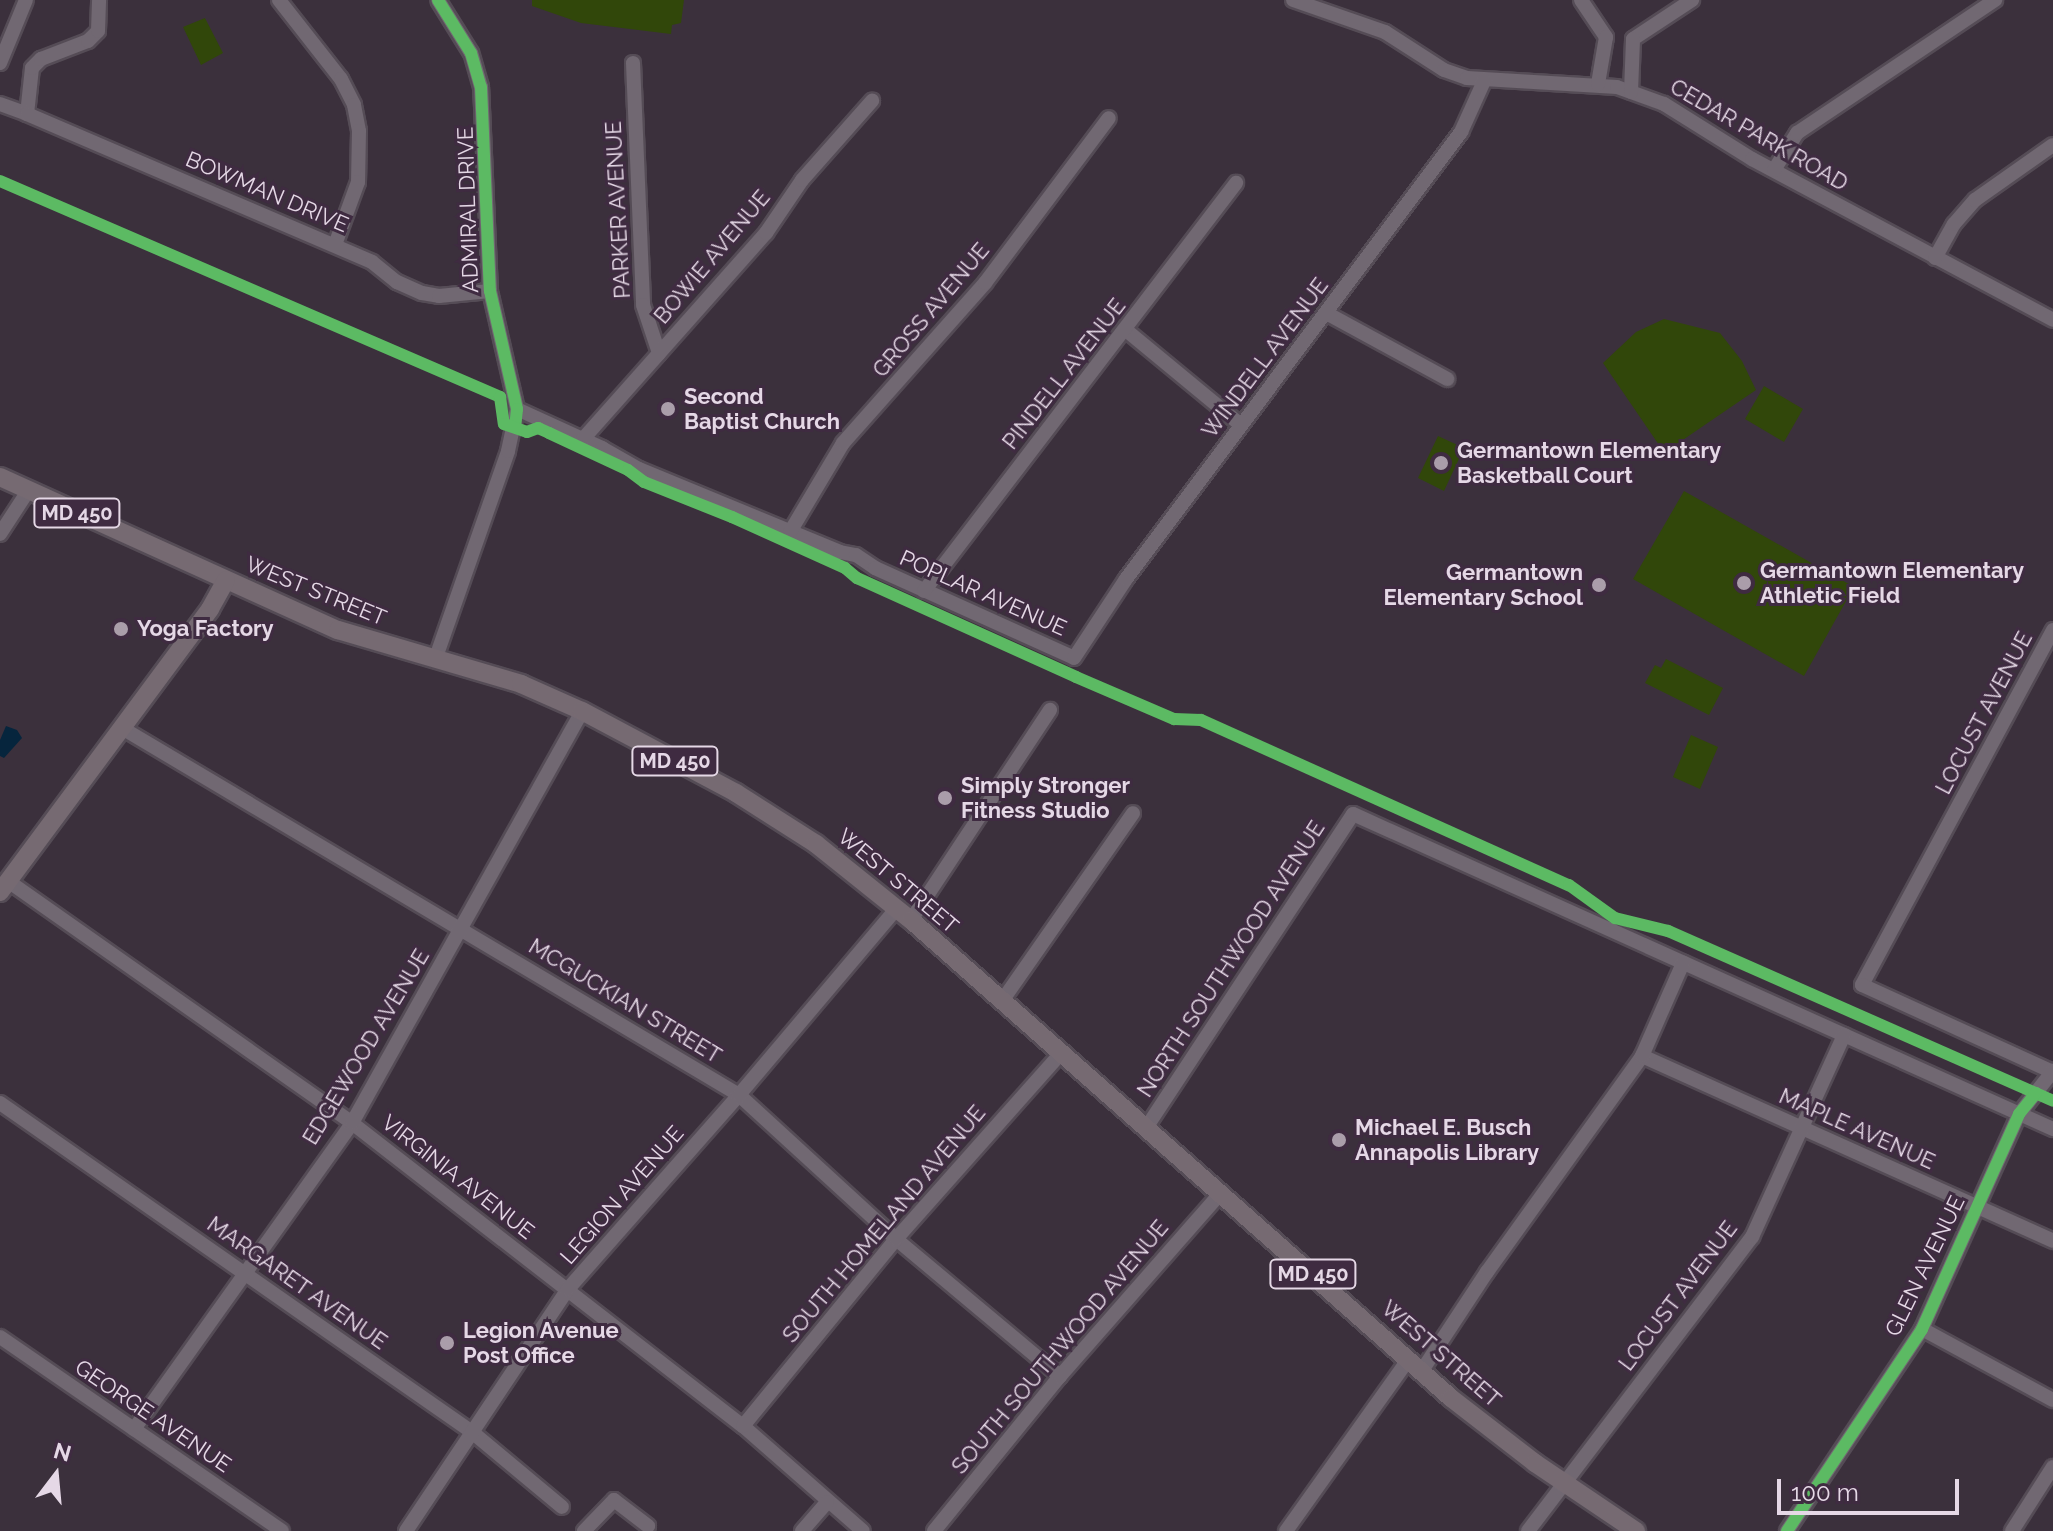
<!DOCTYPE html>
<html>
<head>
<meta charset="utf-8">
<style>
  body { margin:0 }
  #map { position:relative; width:2053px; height:1531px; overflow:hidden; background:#3b303c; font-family:Raleway,sans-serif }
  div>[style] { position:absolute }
  .green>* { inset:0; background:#31470a }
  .water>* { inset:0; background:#06253d }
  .roads { filter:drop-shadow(2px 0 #554c56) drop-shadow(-2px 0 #554c56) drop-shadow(0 2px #554c56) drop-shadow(0 -2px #554c56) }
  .minor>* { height:14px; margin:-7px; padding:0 7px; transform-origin:7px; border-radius:7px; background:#716872 }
  .major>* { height:18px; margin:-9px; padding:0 9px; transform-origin:9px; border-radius:9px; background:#766a72 }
  .cycleway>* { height:12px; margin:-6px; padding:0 6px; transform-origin:6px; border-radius:6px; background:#5cba63 }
  .dots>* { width:22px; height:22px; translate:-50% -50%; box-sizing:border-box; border:4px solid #3f2b41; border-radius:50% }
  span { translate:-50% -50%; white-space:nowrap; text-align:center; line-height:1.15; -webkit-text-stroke:6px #3f2b41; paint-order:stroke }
  .shield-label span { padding:2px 6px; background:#3f2b41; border:2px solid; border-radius:6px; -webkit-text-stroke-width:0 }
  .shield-label { font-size:20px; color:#e5d8e6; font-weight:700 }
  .street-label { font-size:22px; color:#e5d8e6 }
  .poi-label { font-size:22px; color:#e5d8e6; font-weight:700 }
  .left { translate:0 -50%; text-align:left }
  .right { translate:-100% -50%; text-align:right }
  .north { position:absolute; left:16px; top:1435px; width:80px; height:80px; -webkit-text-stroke:6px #3f2b41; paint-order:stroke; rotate:16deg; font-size:22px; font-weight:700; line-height:32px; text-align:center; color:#e5d8e6 }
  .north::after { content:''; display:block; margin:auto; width:28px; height:36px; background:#e5d8e6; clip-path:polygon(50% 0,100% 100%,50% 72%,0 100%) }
  .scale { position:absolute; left:1777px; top:1479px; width:182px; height:36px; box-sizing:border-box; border:4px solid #e5d8e6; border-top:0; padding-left:10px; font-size:24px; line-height:28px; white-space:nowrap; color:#e5d8e6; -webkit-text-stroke:6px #3f2b41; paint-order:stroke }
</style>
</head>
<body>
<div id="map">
  <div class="green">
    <div style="clip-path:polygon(532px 0,684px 0,681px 23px,672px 25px,671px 34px,581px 23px,532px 6px)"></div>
    <div style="clip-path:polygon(205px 18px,223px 53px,201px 65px,183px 27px)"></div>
    <div style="clip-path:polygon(1664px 319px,1720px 333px,1742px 361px,1756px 390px,1671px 448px,1659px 445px,1603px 363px,1636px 332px)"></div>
    <div style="clip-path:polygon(1764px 386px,1803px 409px,1784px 442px,1745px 419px)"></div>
    <div style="clip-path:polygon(1438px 436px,1464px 448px,1444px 491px,1418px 478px)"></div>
    <div style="clip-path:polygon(1684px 491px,1854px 587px,1804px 676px,1633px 579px)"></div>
    <div style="clip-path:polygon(1666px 659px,1723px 688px,1709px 715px,1645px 683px,1655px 665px,1661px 668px)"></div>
    <div style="clip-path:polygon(1691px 735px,1718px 747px,1700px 789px,1673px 777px)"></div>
  </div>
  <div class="water">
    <div style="clip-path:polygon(6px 726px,17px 730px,22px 738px,4px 758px,0 756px,0 740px)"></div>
  </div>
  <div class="roads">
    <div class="minor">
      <div style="left:279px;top:0;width:100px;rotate:51.9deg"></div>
      <div style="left:341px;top:79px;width:29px;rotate:63deg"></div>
      <div style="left:354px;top:105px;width:26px;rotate:79deg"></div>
      <div style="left:359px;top:131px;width:51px;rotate:91.1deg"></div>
      <div style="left:358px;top:182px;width:67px;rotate:110.1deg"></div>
      <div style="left:1293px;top:0;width:97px;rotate:19.2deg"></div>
      <div style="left:1385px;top:32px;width:70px;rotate:32.8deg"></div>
      <div style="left:1444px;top:70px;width:24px;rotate:19deg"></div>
      <div style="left:1467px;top:78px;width:150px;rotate:3.4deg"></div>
      <div style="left:1617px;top:87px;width:50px;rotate:19.9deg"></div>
      <div style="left:1664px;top:104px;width:104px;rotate:32deg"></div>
      <div style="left:1752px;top:159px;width:341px;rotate:28.1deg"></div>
      <div style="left:1581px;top:0;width:45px;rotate:56deg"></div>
      <div style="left:1606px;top:37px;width:48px;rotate:99.7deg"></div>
      <div style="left:1633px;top:39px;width:71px;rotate:-33.5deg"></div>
      <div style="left:0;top:63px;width:68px;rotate:-67.6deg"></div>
      <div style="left:633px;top:63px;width:242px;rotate:87.6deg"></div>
      <div style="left:643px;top:305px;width:51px;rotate:71.6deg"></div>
      <div style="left:1631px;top:92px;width:53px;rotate:-87.8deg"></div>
      <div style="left:0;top:104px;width:29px;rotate:20deg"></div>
      <div style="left:27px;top:114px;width:46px;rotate:-83.8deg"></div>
      <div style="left:32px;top:68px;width:13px;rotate:-45deg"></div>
      <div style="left:41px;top:59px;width:50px;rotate:-21deg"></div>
      <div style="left:88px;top:41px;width:14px;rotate:-45deg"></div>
      <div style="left:98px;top:31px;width:31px;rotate:-88deg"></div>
      <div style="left:27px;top:114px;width:375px;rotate:23.2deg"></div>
      <div style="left:372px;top:262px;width:32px;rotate:39deg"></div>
      <div style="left:397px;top:282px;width:27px;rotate:24deg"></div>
      <div style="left:422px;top:293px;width:17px;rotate:10deg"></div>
      <div style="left:439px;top:296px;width:51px;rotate:-5.6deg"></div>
      <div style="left:1774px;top:170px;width:44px;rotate:-58.1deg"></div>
      <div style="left:1797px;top:133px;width:239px;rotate:-33.9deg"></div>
      <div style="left:1935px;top:258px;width:39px;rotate:-61deg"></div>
      <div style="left:1954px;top:224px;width:32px;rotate:-49deg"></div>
      <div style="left:1975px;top:200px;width:95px;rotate:-35.2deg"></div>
      <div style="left:1328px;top:314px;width:136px;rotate:28.6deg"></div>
      <div style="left:1126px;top:330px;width:149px;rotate:39.6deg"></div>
      <div style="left:517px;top:409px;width:94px;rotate:24.6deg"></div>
      <div style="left:602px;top:448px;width:43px;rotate:29.6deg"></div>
      <div style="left:639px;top:469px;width:217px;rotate:22.4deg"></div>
      <div style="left:840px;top:552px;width:16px;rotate:11deg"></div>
      <div style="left:856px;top:555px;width:23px;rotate:34deg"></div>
      <div style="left:875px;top:568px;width:218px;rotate:24.3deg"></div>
      <div style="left:1074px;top:658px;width:95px;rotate:-56.6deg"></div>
      <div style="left:1126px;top:579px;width:559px;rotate:-53.15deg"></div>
      <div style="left:1461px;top:132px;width:56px;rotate:-65.7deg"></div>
      <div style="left:583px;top:439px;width:276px;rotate:-48.4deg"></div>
      <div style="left:766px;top:233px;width:64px;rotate:-55.8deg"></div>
      <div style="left:802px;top:180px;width:106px;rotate:-48.5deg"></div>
      <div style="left:790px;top:532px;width:104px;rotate:-59.2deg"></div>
      <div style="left:843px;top:443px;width:214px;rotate:-48.4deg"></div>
      <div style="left:985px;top:283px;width:206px;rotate:-53.1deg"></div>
      <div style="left:0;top:534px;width:51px;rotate:-56.9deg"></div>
      <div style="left:924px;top:591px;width:514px;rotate:-52.59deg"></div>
      <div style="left:2053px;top:630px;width:403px;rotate:118.3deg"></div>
      <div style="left:1862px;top:985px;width:210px;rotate:24.5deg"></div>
      <div style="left:435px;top:660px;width:221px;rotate:-70.7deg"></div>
      <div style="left:508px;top:451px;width:43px;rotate:-77.9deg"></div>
      <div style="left:517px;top:409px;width:121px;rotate:-102.9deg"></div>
      <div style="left:490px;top:291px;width:204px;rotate:-92.5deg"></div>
      <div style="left:481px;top:87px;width:35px;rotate:-106deg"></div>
      <div style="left:471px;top:53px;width:62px;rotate:-121.9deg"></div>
      <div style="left:122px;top:728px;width:718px;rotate:30.74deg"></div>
      <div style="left:739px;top:1095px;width:213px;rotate:42.5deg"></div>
      <div style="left:896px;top:1239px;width:214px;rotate:39.9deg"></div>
      <div style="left:8px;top:881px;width:421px;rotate:35.1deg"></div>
      <div style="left:352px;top:1123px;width:495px;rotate:37.8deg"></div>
      <div style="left:743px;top:1426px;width:159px;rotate:41.2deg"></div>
      <div style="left:911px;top:920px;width:252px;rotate:-56.5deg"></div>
      <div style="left:1002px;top:1001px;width:229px;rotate:-55.1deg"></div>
      <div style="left:1642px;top:1056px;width:451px;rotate:24.2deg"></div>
      <div style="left:0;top:1103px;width:575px;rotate:34.88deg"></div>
      <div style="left:472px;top:1432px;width:117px;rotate:39.8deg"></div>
      <div style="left:1146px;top:1128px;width:376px;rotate:-56.6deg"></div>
      <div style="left:1353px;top:814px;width:768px;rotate:24.23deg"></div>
      <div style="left:1922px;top:1329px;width:149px;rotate:28.5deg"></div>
      <div style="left:0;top:1337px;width:342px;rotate:34.5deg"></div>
      <div style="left:1421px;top:1372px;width:120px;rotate:-56.6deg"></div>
      <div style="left:1487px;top:1272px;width:266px;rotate:-54.3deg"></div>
      <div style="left:1642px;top:1056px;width:102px;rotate:-66.2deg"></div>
      <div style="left:743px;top:1426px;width:242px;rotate:-50.7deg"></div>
      <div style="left:896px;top:1239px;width:250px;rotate:-48.4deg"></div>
      <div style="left:134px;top:1429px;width:376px;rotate:-54.5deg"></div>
      <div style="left:352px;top:1123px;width:472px;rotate:-60.8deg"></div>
      <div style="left:406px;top:1531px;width:291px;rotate:-56.2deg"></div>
      <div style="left:568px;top:1289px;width:259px;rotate:-48.6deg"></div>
      <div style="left:739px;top:1095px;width:245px;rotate:-49.8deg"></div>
      <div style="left:584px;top:1531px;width:43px;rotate:-45.9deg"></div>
      <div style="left:614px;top:1500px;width:43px;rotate:37.4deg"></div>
      <div style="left:802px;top:1531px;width:38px;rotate:-49deg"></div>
      <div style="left:934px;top:1531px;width:200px;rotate:-50.9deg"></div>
      <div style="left:1060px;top:1376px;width:244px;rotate:-48.7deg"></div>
      <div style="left:1286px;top:1531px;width:210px;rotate:-54.5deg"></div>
      <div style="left:1528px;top:1531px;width:370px;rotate:-52.7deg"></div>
      <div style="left:1752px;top:1237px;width:222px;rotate:-65.5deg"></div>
      <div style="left:1787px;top:1531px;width:243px;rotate:-56.2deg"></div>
      <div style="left:1922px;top:1329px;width:236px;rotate:-65.7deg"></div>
      <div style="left:2019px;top:1114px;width:55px;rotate:-51.7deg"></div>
      <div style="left:2012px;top:1531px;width:76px;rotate:-57.4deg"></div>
    </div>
    <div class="major">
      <div style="left:0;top:477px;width:371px;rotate:24.4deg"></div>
      <div style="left:338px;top:630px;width:191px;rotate:16.4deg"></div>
      <div style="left:521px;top:684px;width:67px;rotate:23.9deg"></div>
      <div style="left:582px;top:711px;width:174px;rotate:28deg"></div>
      <div style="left:736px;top:793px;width:95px;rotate:32.5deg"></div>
      <div style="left:816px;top:844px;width:122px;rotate:38.7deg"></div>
      <div style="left:911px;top:920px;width:721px;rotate:41.51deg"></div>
      <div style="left:1451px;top:1398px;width:106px;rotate:37.7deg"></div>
      <div style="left:1535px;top:1463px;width:122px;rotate:34deg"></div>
      <div style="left:0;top:892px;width:352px;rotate:-53.4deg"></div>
      <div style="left:210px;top:609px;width:33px;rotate:-61deg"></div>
    </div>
  </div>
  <div class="cycleway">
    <div style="left:438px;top:0;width:62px;rotate:58.1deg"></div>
    <div style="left:471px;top:53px;width:35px;rotate:74deg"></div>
    <div style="left:481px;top:87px;width:204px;rotate:87.5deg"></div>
    <div style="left:490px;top:291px;width:121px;rotate:77.1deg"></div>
    <div style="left:517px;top:409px;width:18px;rotate:96deg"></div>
    <div style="left:0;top:181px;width:545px;rotate:23.36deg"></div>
    <div style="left:500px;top:397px;width:27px;rotate:82deg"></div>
    <div style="left:504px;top:424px;width:24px;rotate:19deg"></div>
    <div style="left:527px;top:432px;width:12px;rotate:-20deg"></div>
    <div style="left:538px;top:428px;width:12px;rotate:24deg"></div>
    <div style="left:549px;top:433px;width:87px;rotate:25.1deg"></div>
    <div style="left:628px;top:470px;width:20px;rotate:37deg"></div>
    <div style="left:644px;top:482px;width:95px;rotate:21.7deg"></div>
    <div style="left:732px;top:517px;width:124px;rotate:24.3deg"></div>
    <div style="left:845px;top:568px;width:16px;rotate:40deg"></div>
    <div style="left:857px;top:578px;width:240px;rotate:24.3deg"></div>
    <div style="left:1076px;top:677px;width:107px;rotate:23.2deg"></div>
    <div style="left:1174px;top:719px;width:27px;rotate:2deg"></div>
    <div style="left:1201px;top:720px;width:403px;rotate:24.2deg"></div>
    <div style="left:1569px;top:885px;width:57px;rotate:35.7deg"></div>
    <div style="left:1615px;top:918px;width:55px;rotate:13.8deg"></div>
    <div style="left:1668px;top:931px;width:421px;rotate:23.8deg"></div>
    <div style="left:1787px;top:1531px;width:243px;rotate:-56.2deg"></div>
    <div style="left:1922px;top:1329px;width:236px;rotate:-65.7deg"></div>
    <div style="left:2019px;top:1114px;width:27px;rotate:-51deg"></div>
  </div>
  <div class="dots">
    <div style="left:668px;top:409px;background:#aa9daa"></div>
    <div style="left:1441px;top:463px;background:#aa9daa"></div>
    <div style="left:1744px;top:583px;background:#aa9daa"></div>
    <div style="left:1599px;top:585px;background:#aa9daa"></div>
    <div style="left:121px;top:629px;background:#aa9daa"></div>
    <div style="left:945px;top:798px;background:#aa9daa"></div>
    <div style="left:1339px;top:1140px;background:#aa9daa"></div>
    <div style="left:447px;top:1343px;background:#aa9daa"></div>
  </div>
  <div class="shield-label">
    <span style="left:77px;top:513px">MD 450</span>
    <span style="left:675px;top:761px">MD 450</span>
    <span style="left:1313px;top:1274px">MD 450</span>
  </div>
  <div class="street-label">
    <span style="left:1759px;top:135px;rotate:30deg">CEDAR PARK ROAD</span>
    <span style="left:267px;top:192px;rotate:23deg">BOWMAN DRIVE</span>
    <span style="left:468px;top:210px;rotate:-92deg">ADMIRAL DRIVE</span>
    <span style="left:618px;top:210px;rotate:-93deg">PARKER AVENUE</span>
    <span style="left:712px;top:257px;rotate:-50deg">BOWIE AVENUE</span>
    <span style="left:931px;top:310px;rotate:-50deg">GROSS AVENUE</span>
    <span style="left:1265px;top:358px;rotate:-53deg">WINDELL AVENUE</span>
    <span style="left:1064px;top:374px;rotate:-52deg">PINDELL AVENUE</span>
    <span style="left:316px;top:591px;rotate:22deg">WEST STREET</span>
    <span style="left:983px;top:593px;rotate:24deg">POPLAR AVENUE</span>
    <span style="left:1984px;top:713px;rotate:-62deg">LOCUST AVENUE</span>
    <span style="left:898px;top:881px;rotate:40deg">WEST STREET</span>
    <span style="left:1231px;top:959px;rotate:-57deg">NORTH SOUTHWOOD AVENUE</span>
    <span style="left:625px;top:1001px;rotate:31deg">MCGUCKIAN STREET</span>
    <span style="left:366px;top:1047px;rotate:-59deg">EDGEWOOD AVENUE</span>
    <span style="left:1857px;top:1129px;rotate:24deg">MAPLE AVENUE</span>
    <span style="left:458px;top:1177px;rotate:38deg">VIRGINIA AVENUE</span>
    <span style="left:622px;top:1195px;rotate:-49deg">LEGION AVENUE</span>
    <span style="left:884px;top:1224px;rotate:-50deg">SOUTH HOMELAND AVENUE</span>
    <span style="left:1925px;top:1266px;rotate:-64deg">GLEN AVENUE</span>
    <span style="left:297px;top:1283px;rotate:35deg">MARGARET AVENUE</span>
    <span style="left:1678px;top:1296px;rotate:-53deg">LOCUST AVENUE</span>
    <span style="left:1060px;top:1347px;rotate:-50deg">SOUTH SOUTHWOOD AVENUE</span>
    <span style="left:1441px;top:1354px;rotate:41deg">WEST STREET</span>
    <span style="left:153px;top:1416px;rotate:34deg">GEORGE AVENUE</span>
  </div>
  <div class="poi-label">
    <span class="left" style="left:684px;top:409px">Second<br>Baptist Church</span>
    <span class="left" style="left:1457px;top:463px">Germantown Elementary<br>Basketball Court</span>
    <span class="left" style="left:1760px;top:583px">Germantown Elementary<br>Athletic Field</span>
    <span class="right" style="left:1583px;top:585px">Germantown<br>Elementary School</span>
    <span class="left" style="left:137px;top:629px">Yoga Factory</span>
    <span class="left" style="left:961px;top:798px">Simply Stronger<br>Fitness Studio</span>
    <span class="left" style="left:1355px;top:1140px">Michael E. Busch<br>Annapolis Library</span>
    <span class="left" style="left:463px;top:1343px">Legion Avenue<br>Post Office</span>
  </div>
  <div class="north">N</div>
  <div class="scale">100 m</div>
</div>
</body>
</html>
